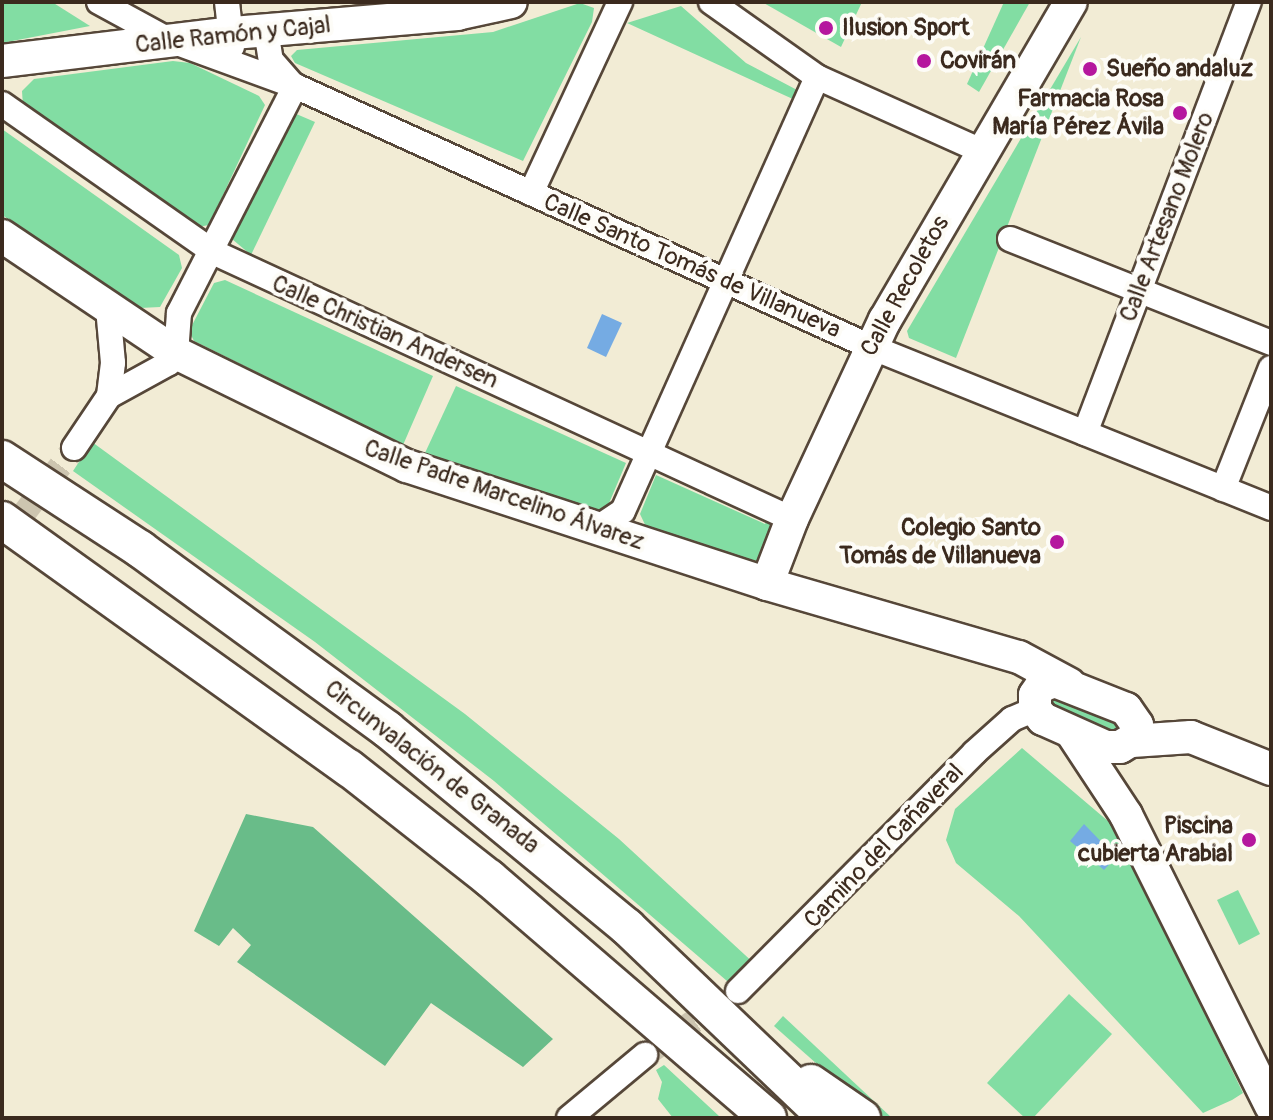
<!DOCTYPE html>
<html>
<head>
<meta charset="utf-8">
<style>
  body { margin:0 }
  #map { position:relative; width:1273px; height:1120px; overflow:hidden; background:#f2ecd5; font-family:Pangolin,sans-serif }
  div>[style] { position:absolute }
  .green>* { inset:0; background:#82dda3 }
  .forest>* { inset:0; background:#69bc89 }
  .water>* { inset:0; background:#75abe3 }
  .minor-tunnel>* { height:24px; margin-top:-12px; transform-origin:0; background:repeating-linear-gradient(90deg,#cdc5b0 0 24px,transparent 0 36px) }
  .roads { filter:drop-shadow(2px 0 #564739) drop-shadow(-2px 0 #564739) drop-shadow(0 2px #564739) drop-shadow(0 -2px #564739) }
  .minor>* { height:24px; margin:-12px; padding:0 12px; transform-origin:12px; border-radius:12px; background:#fff }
  .major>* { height:32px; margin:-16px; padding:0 16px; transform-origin:16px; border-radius:16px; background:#fff }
  .highway>* { height:36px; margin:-18px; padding:0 18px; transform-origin:18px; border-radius:18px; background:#fff }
  .dots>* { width:22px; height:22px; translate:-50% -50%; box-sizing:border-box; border:4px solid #fdfcf7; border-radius:50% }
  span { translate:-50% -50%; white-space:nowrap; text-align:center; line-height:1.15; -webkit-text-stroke:8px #fdfcf7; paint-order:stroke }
  .poi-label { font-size:24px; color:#3b2a1e; font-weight:700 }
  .left { translate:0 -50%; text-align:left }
  .right { translate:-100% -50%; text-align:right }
  .street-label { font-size:24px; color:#3b2a1e }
  .frame { position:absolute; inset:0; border:4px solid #3b2a1e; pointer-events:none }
</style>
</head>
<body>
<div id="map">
  <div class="green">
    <div style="clip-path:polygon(2px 2px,52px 2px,90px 26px,2px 43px)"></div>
    <div style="clip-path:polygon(762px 2px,862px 2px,841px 47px)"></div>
    <div style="clip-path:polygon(1004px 2px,1030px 2px,979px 92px,967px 84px)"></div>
    <div style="clip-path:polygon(580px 3px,594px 8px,592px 22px,523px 161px,295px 63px,291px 56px,297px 50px,493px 32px)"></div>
    <div style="clip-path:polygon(681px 6px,746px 63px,799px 91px,795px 100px,627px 23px)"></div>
    <div style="clip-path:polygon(1081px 37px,956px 358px,909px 338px,907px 331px)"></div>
    <div style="clip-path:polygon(173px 61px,190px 63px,259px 96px,265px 105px,209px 225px,198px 227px,23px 106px,22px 91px,34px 79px)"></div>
    <div style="clip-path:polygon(294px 113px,315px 122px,251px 255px,232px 239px)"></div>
    <div style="clip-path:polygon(2px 129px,179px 255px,182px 268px,160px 307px,140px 308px,2px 215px)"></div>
    <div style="clip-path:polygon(225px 280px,433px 376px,403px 445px,194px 341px,189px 331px,214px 283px)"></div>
    <div style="clip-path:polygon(456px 386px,626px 463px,607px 508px,586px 513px,425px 453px)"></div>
    <div style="clip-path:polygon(92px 442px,465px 714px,619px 839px,757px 966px,734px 987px,494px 781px,315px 642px,73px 471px)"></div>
    <div style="clip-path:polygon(656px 475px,765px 524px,768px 517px,774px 521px,764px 566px,648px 531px,640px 514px)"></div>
    <div style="clip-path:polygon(1044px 694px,1121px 717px,1123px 736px,1048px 712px)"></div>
    <div style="clip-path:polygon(1022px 748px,1115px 827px,1243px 1093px,1232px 1100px,1203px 1113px,1019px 916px,956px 863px,946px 840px,955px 809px)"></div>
    <div style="clip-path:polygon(1238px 890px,1260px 934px,1239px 945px,1217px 900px)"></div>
    <div style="clip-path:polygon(1069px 994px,1112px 1034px,1033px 1118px,1025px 1118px,987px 1083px)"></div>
    <div style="clip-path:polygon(783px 1016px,892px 1118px,878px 1118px,774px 1026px)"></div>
    <div style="clip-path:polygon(664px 1065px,719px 1116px,721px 1118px,673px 1118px,658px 1099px,662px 1082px,656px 1070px)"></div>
  </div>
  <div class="forest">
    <div style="clip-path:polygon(246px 814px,313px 827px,553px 1039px,523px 1067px,431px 1003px,385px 1066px,237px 962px,251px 945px,233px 928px,219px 946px,194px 931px)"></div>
  </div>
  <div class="water">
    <div style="clip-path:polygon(602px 314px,622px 323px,606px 357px,587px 348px)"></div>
    <div style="clip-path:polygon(1084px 824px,1116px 857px,1104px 870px,1070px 841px)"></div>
  </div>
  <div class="minor-tunnel">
    <div style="left:2px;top:542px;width:118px;rotate:-52.5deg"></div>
    <div style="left:645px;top:1055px;width:113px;rotate:-34.5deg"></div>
  </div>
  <div class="roads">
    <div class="minor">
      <div style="left:99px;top:2px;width:80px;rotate:28.5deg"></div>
      <div style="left:169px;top:40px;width:134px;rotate:20.1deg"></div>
      <div style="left:295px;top:86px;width:632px;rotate:24.38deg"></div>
      <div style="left:871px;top:347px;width:431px;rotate:21.9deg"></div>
      <div style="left:227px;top:2px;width:45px;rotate:83.7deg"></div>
      <div style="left:711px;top:2px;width:130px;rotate:35.3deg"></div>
      <div style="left:817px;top:77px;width:181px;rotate:24.2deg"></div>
      <div style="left:266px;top:30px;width:30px;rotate:81deg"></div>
      <div style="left:271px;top:60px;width:33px;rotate:49deg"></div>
      <div style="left:2px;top:104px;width:258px;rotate:35deg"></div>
      <div style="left:213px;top:252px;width:638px;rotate:24.76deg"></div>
      <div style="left:531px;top:193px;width:211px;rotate:-65deg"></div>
      <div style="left:1010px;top:239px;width:281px;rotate:21.7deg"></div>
      <div style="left:108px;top:308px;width:55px;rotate:84.8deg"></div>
      <div style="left:113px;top:363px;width:33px;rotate:97deg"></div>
      <div style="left:1085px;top:433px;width:461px;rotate:-69.2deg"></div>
      <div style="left:74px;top:448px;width:63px;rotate:-56.1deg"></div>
      <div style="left:109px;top:396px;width:68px;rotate:-28.8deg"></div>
      <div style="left:169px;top:363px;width:12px;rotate:-55deg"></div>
      <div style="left:176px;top:353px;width:40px;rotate:-85.7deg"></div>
      <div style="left:179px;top:313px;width:255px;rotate:-62.9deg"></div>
      <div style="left:1223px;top:489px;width:130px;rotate:-68.4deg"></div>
      <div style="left:596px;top:529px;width:32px;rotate:-34deg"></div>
      <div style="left:623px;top:511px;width:475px;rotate:-65.9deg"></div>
      <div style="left:738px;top:991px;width:335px;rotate:-45.2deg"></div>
      <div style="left:974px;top:753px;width:51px;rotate:-41.8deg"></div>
      <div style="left:1012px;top:719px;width:25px;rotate:-23deg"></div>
      <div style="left:569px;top:1118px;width:99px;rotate:-39.7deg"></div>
    </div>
    <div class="major">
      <div style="left:2px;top:61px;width:233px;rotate:-6.9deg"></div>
      <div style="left:233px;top:33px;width:225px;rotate:-4.8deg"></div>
      <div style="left:457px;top:14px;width:55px;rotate:-12.5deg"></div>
      <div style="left:2px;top:236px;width:210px;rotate:33.9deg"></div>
      <div style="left:176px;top:353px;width:257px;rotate:26.1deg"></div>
      <div style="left:407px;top:466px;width:379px;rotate:18.1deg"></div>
      <div style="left:767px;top:584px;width:262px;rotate:16.2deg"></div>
      <div style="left:1019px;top:657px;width:57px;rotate:28.4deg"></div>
      <div style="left:767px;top:584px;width:70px;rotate:-69deg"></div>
      <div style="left:792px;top:519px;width:220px;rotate:-65deg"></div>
      <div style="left:885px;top:320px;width:368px;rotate:-59.7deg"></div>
      <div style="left:1055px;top:681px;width:76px;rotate:21.5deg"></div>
      <div style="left:1126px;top:709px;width:19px;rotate:55deg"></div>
      <div style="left:1137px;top:725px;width:13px;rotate:99deg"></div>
      <div style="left:1135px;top:738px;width:17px;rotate:149deg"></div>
      <div style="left:1120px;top:747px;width:14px;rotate:180deg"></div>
      <div style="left:1106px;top:747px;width:69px;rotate:-156deg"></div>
      <div style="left:1043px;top:719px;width:13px;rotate:-129deg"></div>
      <div style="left:1035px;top:709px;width:14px;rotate:-90deg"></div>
      <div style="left:1035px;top:695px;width:11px;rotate:-56deg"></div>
      <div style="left:1041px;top:686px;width:15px;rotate:-20deg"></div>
      <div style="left:1072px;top:733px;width:98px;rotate:56.6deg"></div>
      <div style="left:1126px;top:815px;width:325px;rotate:63.5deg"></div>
      <div style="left:1132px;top:741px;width:59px;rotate:-3.9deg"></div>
      <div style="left:1191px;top:737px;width:86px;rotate:21.8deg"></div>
    </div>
    <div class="highway">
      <div style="left:2px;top:459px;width:165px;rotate:33.1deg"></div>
      <div style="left:140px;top:549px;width:306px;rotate:36.1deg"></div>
      <div style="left:387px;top:729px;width:311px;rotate:39.5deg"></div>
      <div style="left:627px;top:927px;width:277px;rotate:43.7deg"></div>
      <div style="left:2px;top:520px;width:427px;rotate:35.6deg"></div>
      <div style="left:349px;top:768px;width:178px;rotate:38.2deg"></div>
      <div style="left:489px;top:878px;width:368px;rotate:40.7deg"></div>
      <div style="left:811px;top:1083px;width:62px;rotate:34.5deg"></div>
    </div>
  </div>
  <div class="dots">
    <div style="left:826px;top:28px;background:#b5179e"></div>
    <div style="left:924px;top:61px;background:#b5179e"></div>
    <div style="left:1090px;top:69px;background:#b5179e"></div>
    <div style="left:1180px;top:113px;background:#b5179e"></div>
    <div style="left:1057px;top:542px;background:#b5179e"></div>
    <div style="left:1249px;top:840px;background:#b5179e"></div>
  </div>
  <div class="poi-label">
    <span class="left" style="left:842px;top:28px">Ilusion Sport</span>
    <span class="left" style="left:940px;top:61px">Covirán</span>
    <span class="left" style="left:1106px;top:69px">Sueño andaluz</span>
    <span class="right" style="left:1164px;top:113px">Farmacia Rosa<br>María Pérez Ávila</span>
    <span class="right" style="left:1041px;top:542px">Colegio Santo<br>Tomás de Villanueva</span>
    <span class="right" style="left:1233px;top:840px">Piscina<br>cubierta Arabial</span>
  </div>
  <div class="street-label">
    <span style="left:233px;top:35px;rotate:-6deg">Calle Ramón y Cajal</span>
    <span style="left:1167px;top:217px;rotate:-69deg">Calle Artesano Molero</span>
    <span style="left:692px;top:266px;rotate:24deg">Calle Santo Tomás de Villanueva</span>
    <span style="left:905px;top:286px;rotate:-61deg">Calle Recoletos</span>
    <span style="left:385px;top:332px;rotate:24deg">Calle Christian Andersen</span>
    <span style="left:504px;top:495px;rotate:19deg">Calle Padre Marcelino Álvarez</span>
    <span style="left:432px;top:767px;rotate:38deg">Circunvalación de Granada</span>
    <span style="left:884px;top:846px;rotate:-46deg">Camino del Cañaveral</span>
  </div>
  <div class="frame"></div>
</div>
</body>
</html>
